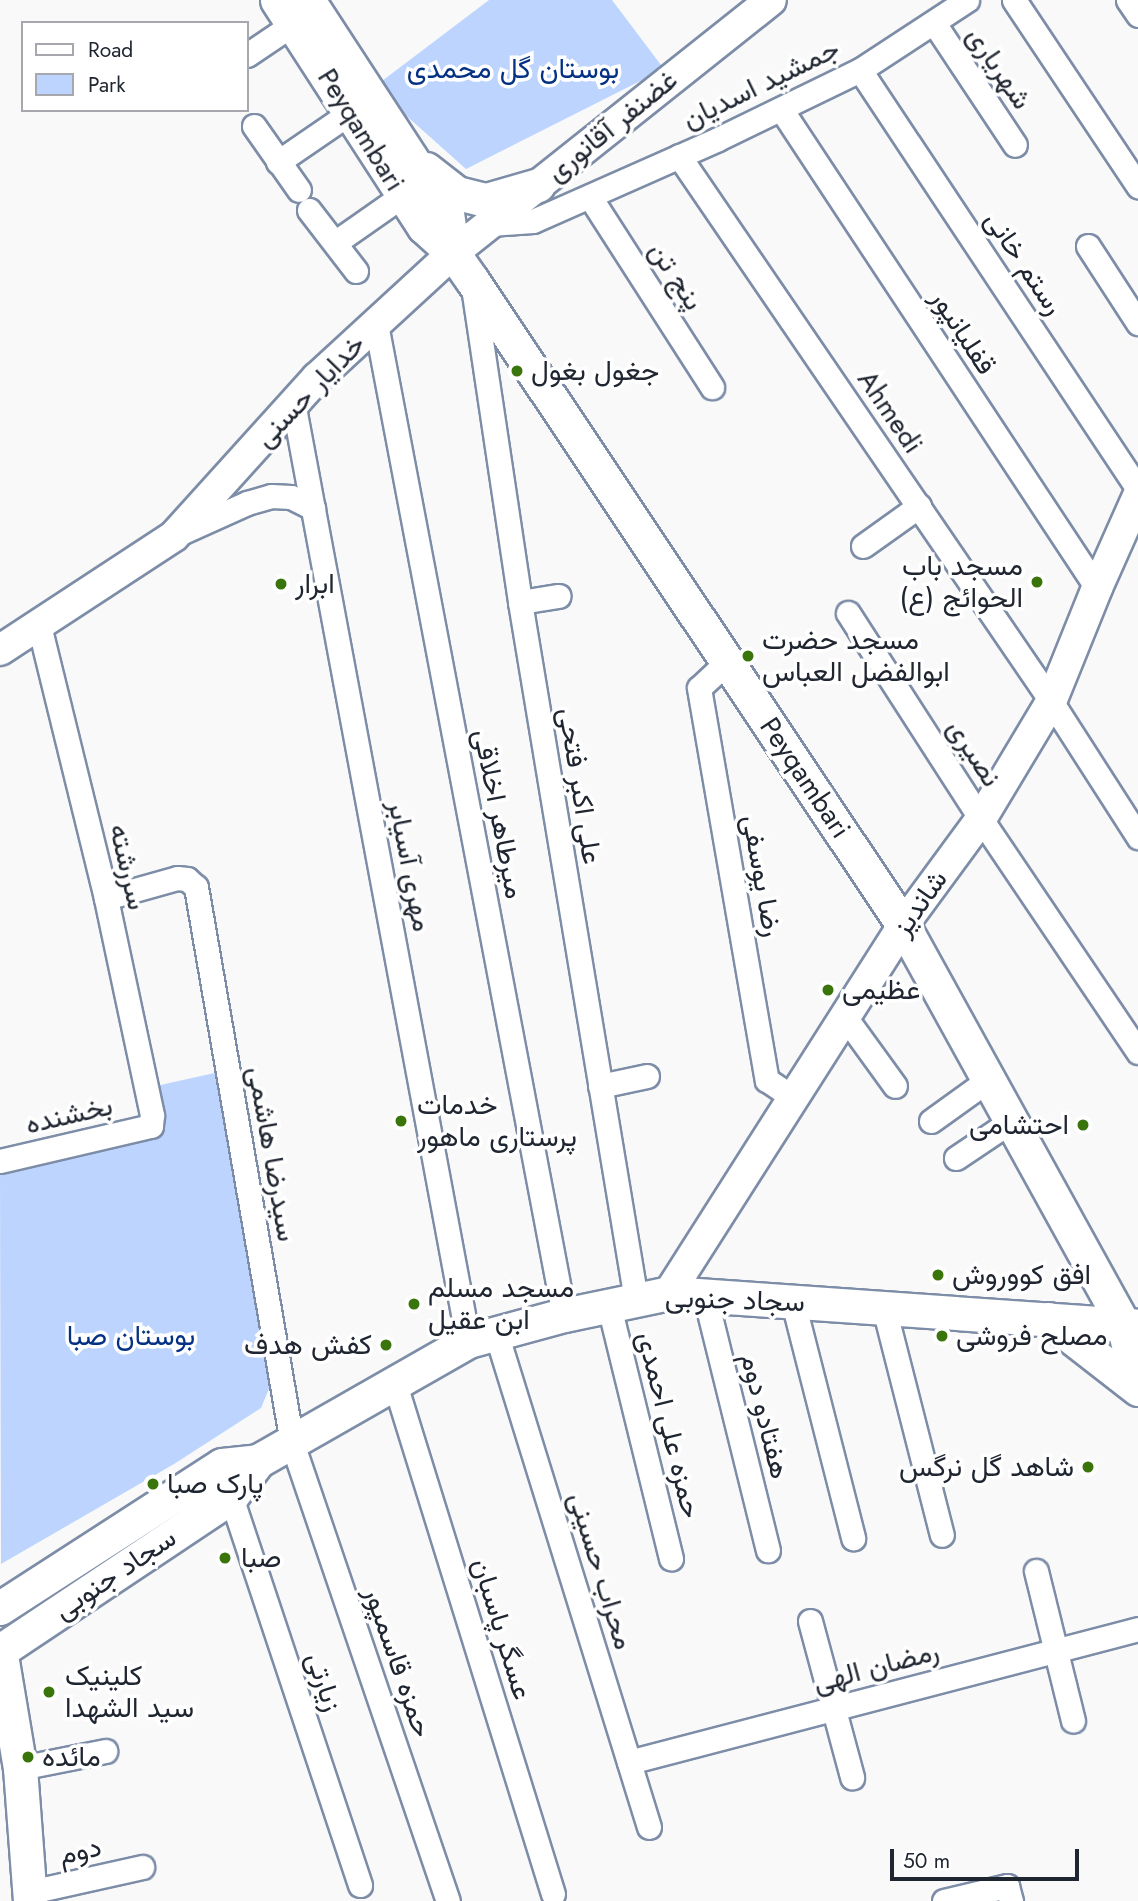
<!DOCTYPE html>
<html>
<head>
<meta charset="utf-8">
<style>
  body { margin:0 }
  #map { position:relative; width:1138px; height:1901px; overflow:hidden; background:#f9f9f9; font-family:Jost,Vazirmatn,sans-serif }
  div>[style] { position:absolute }
  .green>* { inset:0; background:#bdd4fe }
  .roads { filter:drop-shadow(2px 0 #7d8da7) drop-shadow(-2px 0 #7d8da7) drop-shadow(0 2px #7d8da7) drop-shadow(0 -2px #7d8da7) }
  .minor>* { height:23px; margin:-11.5px; padding:0 11.5px; transform-origin:11.5px; border-radius:11.5px; background:#fff }
  .tertiary>* { height:30px; margin:-15px; padding:0 15px; transform-origin:15px; border-radius:15px; background:#fff }
  .secondary>* { height:33px; margin:-16.5px; padding:0 16.5px; transform-origin:16.5px; border-radius:16.5px; background:#fff }
  .dots>* { width:19px; height:19px; translate:-50% -50%; box-sizing:border-box; border:4px solid #fff; border-radius:50% }
  span { translate:-50% -50%; white-space:nowrap; text-align:center; line-height:1.15; -webkit-text-stroke:7px #fff; paint-order:stroke }
  .street-label { font-size:28px; color:#202631 }
  .park-label { font-size:28px; color:#043183 }
  .poi-label { font-size:28px; color:#202631 }
  .left { translate:0 -50%; text-align:left }
  .right { translate:-100% -50%; text-align:right }
  .legend { position:absolute; left:21px; top:21px; width:228px; height:91px; box-sizing:border-box; background:#fff; border:2px solid #a6a8ad; margin:0; padding:9px 12px; list-style:none; font-size:21px; color:#202631 }
  .legend li { display:flex; align-items:center; gap:14px; height:35px }
  .legend b { width:35px; border:2px solid #a6a8ad }
  .scale { position:absolute; left:890px; top:1849px; width:189px; height:32px; box-sizing:border-box; border:4px solid #202631; border-top:0; padding-left:9px; font-size:21px; line-height:24px; white-space:nowrap; color:#202631; -webkit-text-stroke:5px #fff; paint-order:stroke }
</style>
</head>
<body>
<div id="map">
  <div class="green">
    <div style="clip-path:polygon(489px 0,612px 0,664px 69px,466px 169px,374px 87px)"></div>
    <div style="clip-path:polygon(219px 1072px,271px 1384px,261px 1408px,174px 1464px,1px 1564px,0 1174px,110px 1147px,144px 1134px,138px 1090px)"></div>
  </div>
  <div class="roads">
    <div class="minor">
      <div style="left:1014px;top:0;width:224px;rotate:56.3deg"></div>
      <div style="left:1128px;top:0;width:18px;rotate:56deg"></div>
      <div style="left:934px;top:23px;width:146px;rotate:56.4deg"></div>
      <div style="left:247px;top:55px;width:55px;rotate:-34deg"></div>
      <div style="left:860px;top:70px;width:503px;rotate:56.44deg"></div>
      <div style="left:781px;top:109px;width:574px;rotate:56.59deg"></div>
      <div style="left:254px;top:126px;width:78px;rotate:54.9deg"></div>
      <div style="left:679px;top:156px;width:653px;rotate:55.68deg"></div>
      <div style="left:1047px;top:695px;width:169px;rotate:57.3deg"></div>
      <div style="left:278px;top:162px;width:88px;rotate:-34.4deg"></div>
      <div style="left:590px;top:197px;width:226px;rotate:57.3deg"></div>
      <div style="left:309px;top:210px;width:77px;rotate:52.4deg"></div>
      <div style="left:490px;top:224px;width:43px;rotate:-4deg"></div>
      <div style="left:533px;top:221px;width:202px;rotate:-23.9deg"></div>
      <div style="left:718px;top:139px;width:158px;rotate:-25.9deg"></div>
      <div style="left:860px;top:70px;width:128px;rotate:-33.2deg"></div>
      <div style="left:336px;top:242px;width:82px;rotate:-35deg"></div>
      <div style="left:1088px;top:246px;width:92px;rotate:57deg"></div>
      <div style="left:473px;top:287px;width:318px;rotate:81.5deg"></div>
      <div style="left:520px;top:602px;width:708px;rotate:80.56deg"></div>
      <div style="left:376px;top:324px;width:1009px;rotate:79.26deg"></div>
      <div style="left:293px;top:402px;width:955px;rotate:79.44deg"></div>
      <div style="left:176px;top:535px;width:78px;rotate:-24.3deg"></div>
      <div style="left:247px;top:503px;width:25px;rotate:-16deg"></div>
      <div style="left:271px;top:496px;width:20px;rotate:3deg"></div>
      <div style="left:291px;top:497px;width:25px;rotate:27deg"></div>
      <div style="left:863px;top:546px;width:69px;rotate:-35.5deg"></div>
      <div style="left:520px;top:602px;width:39px;rotate:-9deg"></div>
      <div style="left:848px;top:613px;width:245px;rotate:57.2deg"></div>
      <div style="left:981px;top:819px;width:281px;rotate:56deg"></div>
      <div style="left:727px;top:662px;width:38px;rotate:137deg"></div>
      <div style="left:699px;top:688px;width:398px;rotate:80.2deg"></div>
      <div style="left:767px;top:1080px;width:32px;rotate:34deg"></div>
      <div style="left:106px;top:898px;width:74px;rotate:-15.7deg"></div>
      <div style="left:177px;top:878px;width:10px;rotate:6deg"></div>
      <div style="left:187px;top:879px;width:12px;rotate:42deg"></div>
      <div style="left:196px;top:887px;width:564px;rotate:80.2deg"></div>
      <div style="left:292px;top:1443px;width:484px;rotate:71.2deg"></div>
      <div style="left:845px;top:1017px;width:85px;rotate:54.1deg"></div>
      <div style="left:600px;top:1086px;width:48px;rotate:-12deg"></div>
      <div style="left:931px;top:1121px;width:70px;rotate:-35.7deg"></div>
      <div style="left:956px;top:1158px;width:66px;rotate:-33.9deg"></div>
      <div style="left:0;top:1161px;width:155px;rotate:-13.1deg"></div>
      <div style="left:151px;top:1126px;width:11px;rotate:-85deg"></div>
      <div style="left:152px;top:1115px;width:222px;rotate:-102deg"></div>
      <div style="left:106px;top:898px;width:281px;rotate:-103.8deg"></div>
      <div style="left:705px;top:1296px;width:262px;rotate:76.1deg"></div>
      <div style="left:793px;top:1302px;width:244px;rotate:75.7deg"></div>
      <div style="left:609px;top:1306px;width:260px;rotate:76.2deg"></div>
      <div style="left:884px;top:1308px;width:234px;rotate:75.7deg"></div>
      <div style="left:496px;top:1333px;width:517px;rotate:72.79deg"></div>
      <div style="left:394px;top:1381px;width:537px;rotate:72.78deg"></div>
      <div style="left:231px;top:1497px;width:409px;rotate:71.6deg"></div>
      <div style="left:1036px;top:1571px;width:154px;rotate:76.1deg"></div>
      <div style="left:810px;top:1621px;width:162px;rotate:74.9deg"></div>
      <div style="left:629px;top:1762px;width:526px;rotate:-14.64deg"></div>
      <div style="left:20px;top:1768px;width:87px;rotate:-11.3deg"></div>
      <div style="left:30px;top:1892px;width:115px;rotate:-12.6deg"></div>
      <div style="left:944px;top:1901px;width:65px;rotate:-13.4deg"></div>
      <div style="left:1007px;top:1886px;width:16px;rotate:75deg"></div>
    </div>
    <div class="tertiary">
      <div style="left:0;top:650px;width:208px;rotate:-33.2deg"></div>
      <div style="left:174px;top:536px;width:213px;rotate:-47.9deg"></div>
      <div style="left:317px;top:378px;width:185px;rotate:-42.6deg"></div>
      <div style="left:453px;top:253px;width:406px;rotate:-38.5deg"></div>
      <div style="left:669px;top:1293px;width:436px;rotate:-57.5deg"></div>
      <div style="left:903px;top:925px;width:132px;rotate:-53.7deg"></div>
      <div style="left:981px;top:819px;width:136px;rotate:-59.1deg"></div>
      <div style="left:1051px;top:702px;width:123px;rotate:-68deg"></div>
      <div style="left:1097px;top:588px;width:101px;rotate:-66deg"></div>
    </div>
    <div class="secondary">
      <div style="left:277px;top:0;width:270px;rotate:57.1deg"></div>
      <div style="left:424px;top:227px;width:39px;rotate:42deg"></div>
      <div style="left:453px;top:253px;width:33px;rotate:55deg"></div>
      <div style="left:472px;top:280px;width:776px;rotate:56.25deg"></div>
      <div style="left:903px;top:925px;width:456px;rotate:61.1deg"></div>
      <div style="left:1123px;top:1324px;width:64px;rotate:76.4deg"></div>
      <div style="left:308px;top:0;width:254px;rotate:56.9deg"></div>
      <div style="left:447px;top:213px;width:40px;rotate:81.5deg"></div>
      <div style="left:426px;top:169px;width:39px;rotate:38deg"></div>
      <div style="left:457px;top:193px;width:30px;rotate:14deg"></div>
      <div style="left:486px;top:200px;width:54px;rotate:-16.1deg"></div>
      <div style="left:1048px;top:1319px;width:114px;rotate:37.9deg"></div>
      <div style="left:0;top:1608px;width:264px;rotate:-32.8deg"></div>
      <div style="left:222px;top:1465px;width:36px;rotate:-6deg"></div>
      <div style="left:258px;top:1461px;width:242px;rotate:-29.7deg"></div>
      <div style="left:468px;top:1341px;width:99px;rotate:-15.2deg"></div>
      <div style="left:564px;top:1315px;width:107px;rotate:-11.8deg"></div>
      <div style="left:669px;top:1293px;width:470px;rotate:4deg"></div>
      <div style="left:0;top:1649px;width:121px;rotate:80.5deg"></div>
      <div style="left:20px;top:1768px;width:133px;rotate:85.7deg"></div>
      <div style="left:0;top:1651px;width:278px;rotate:-33.7deg"></div>
      <div style="left:231px;top:1497px;width:45px;rotate:-53.1deg"></div>
    </div>
  </div>
  <div class="dots">
    <div style="left:517px;top:371px;background:#3a750b"></div>
    <div style="left:1037px;top:582px;background:#3a750b"></div>
    <div style="left:281px;top:584px;background:#3a750b"></div>
    <div style="left:748px;top:656px;background:#3a750b"></div>
    <div style="left:828px;top:990px;background:#3a750b"></div>
    <div style="left:401px;top:1121px;background:#3a750b"></div>
    <div style="left:1083px;top:1125px;background:#3a750b"></div>
    <div style="left:938px;top:1275px;background:#3a750b"></div>
    <div style="left:414px;top:1304px;background:#3a750b"></div>
    <div style="left:942px;top:1336px;background:#3a750b"></div>
    <div style="left:386px;top:1345px;background:#3a750b"></div>
    <div style="left:1088px;top:1467px;background:#3a750b"></div>
    <div style="left:153px;top:1484px;background:#3a750b"></div>
    <div style="left:225px;top:1558px;background:#3a750b"></div>
    <div style="left:49px;top:1692px;background:#3a750b"></div>
    <div style="left:28px;top:1757px;background:#3a750b"></div>
  </div>
  <div class="street-label">
    <span style="left:999px;top:68px;rotate:56deg">شهریاری</span>
    <span style="left:761px;top:84px;rotate:-26deg">جمشید اسدیان</span>
    <span style="left:612px;top:126px;rotate:-39deg">غضنفر آقانوری</span>
    <span style="left:361px;top:130px;rotate:58deg">Peyqambari</span>
    <span style="left:1024px;top:263px;rotate:56deg">رستم خانی</span>
    <span style="left:676px;top:276px;rotate:57deg">پنج تن</span>
    <span style="left:963px;top:332px;rotate:57deg">قفلیانپور</span>
    <span style="left:310px;top:391px;rotate:-46deg">خدایار حسنی</span>
    <span style="left:890px;top:412px;rotate:56deg">Ahmedi</span>
    <span style="left:974px;top:753px;rotate:57deg">نصیری</span>
    <span style="left:805px;top:778px;rotate:56deg">Peyqambari</span>
    <span style="left:580px;top:786px;rotate:81deg">علی اکبر فتحی</span>
    <span style="left:499px;top:814px;rotate:79deg">میرطاهر اخلاقی</span>
    <span style="left:410px;top:866px;rotate:79deg">مهری آسیابر</span>
    <span style="left:128px;top:867px;rotate:77deg">سررشته</span>
    <span style="left:762px;top:876px;rotate:80deg">رضا یوسفی</span>
    <span style="left:920px;top:903px;rotate:-55deg">شاندیز</span>
    <span style="left:69px;top:1115px;rotate:-13deg">بخشنده</span>
    <span style="left:272px;top:1154px;rotate:80deg">سیدرضا هاشمی</span>
    <span style="left:735px;top:1300px;rotate:2deg">سجاد جنوبی</span>
    <span style="left:765px;top:1416px;rotate:76deg">هفتادو دوم</span>
    <span style="left:669px;top:1425px;rotate:76deg">حمزه علی احمدی</span>
    <span style="left:601px;top:1571px;rotate:73deg">محراب حسینی</span>
    <span style="left:115px;top:1574px;rotate:-34deg">سجاد جنوبی</span>
    <span style="left:502px;top:1629px;rotate:73deg">عسگر پاسبان</span>
    <span style="left:398px;top:1662px;rotate:71deg">حمزه قاسمپور</span>
    <span style="left:876px;top:1667px;rotate:-15deg">رمضان الهی</span>
    <span style="left:324px;top:1682px;rotate:72deg">زیارتی</span>
    <span style="left:80px;top:1851px;rotate:-13deg">دوم</span>
  </div>
  <div class="park-label">
    <span style="left:513px;top:69px">بوستان گل محمدی</span>
    <span style="left:131px;top:1336px">بوستان صبا</span>
  </div>
  <div class="poi-label">
    <span class="left" style="left:531px;top:371px">جغول بغول</span>
    <span class="right" style="left:1023px;top:582px">مسجد باب<br>الحوائج (ع)</span>
    <span class="left" style="left:295px;top:584px">ابرار</span>
    <span class="left" style="left:762px;top:656px">مسجد حضرت<br>ابوالفضل العباس</span>
    <span class="left" style="left:842px;top:990px">عظیمی</span>
    <span class="left" style="left:417px;top:1121px">خدمات<br>پرستاری ماهور</span>
    <span class="right" style="left:1069px;top:1125px">احتشامی</span>
    <span class="left" style="left:952px;top:1275px">افق کووروش</span>
    <span class="left" style="left:428px;top:1304px">مسجد مسلم<br>ابن عقیل</span>
    <span class="left" style="left:956px;top:1336px">مصلح فروشی</span>
    <span class="right" style="left:372px;top:1345px">کفش هدف</span>
    <span class="right" style="left:1074px;top:1467px">شاهد گل نرگس</span>
    <span class="left" style="left:167px;top:1484px">پارک صبا</span>
    <span class="left" style="left:241px;top:1558px">صبا</span>
    <span class="left" style="left:65px;top:1692px">کلینیک<br>سید الشهدا</span>
    <span class="left" style="left:42px;top:1757px">مائده</span>
  </div>
  <ul class="legend">
  <li><b style="height:9px;background:#fff"></b>Road</li>
  <li><b style="height:19px;background:#bdd4fe"></b>Park</li>
  </ul>
  <div class="scale">50 m</div>
</div>
</body>
</html>
